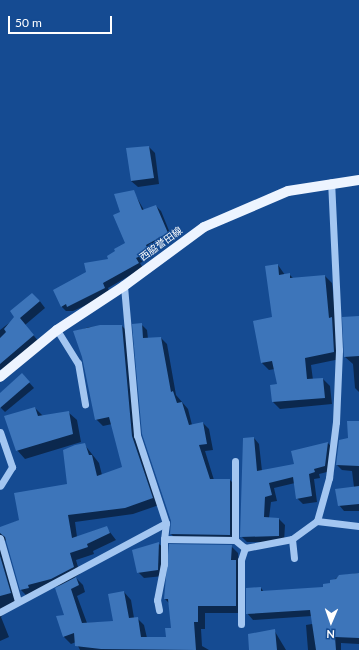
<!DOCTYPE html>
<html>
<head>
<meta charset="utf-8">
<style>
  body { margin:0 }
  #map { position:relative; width:359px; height:650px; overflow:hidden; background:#154b92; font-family:Lato,"Noto Sans JP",sans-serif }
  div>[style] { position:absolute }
  .shadow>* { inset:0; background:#0007 }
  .building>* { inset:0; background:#3d75ba }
  .minor>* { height:7px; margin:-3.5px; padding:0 3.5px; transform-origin:3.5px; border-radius:3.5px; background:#a3c6f1 }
  .major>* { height:10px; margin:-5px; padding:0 5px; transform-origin:5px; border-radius:5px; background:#edf4ff }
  span { translate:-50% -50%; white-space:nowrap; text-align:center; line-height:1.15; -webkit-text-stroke:3px #154b92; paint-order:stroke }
  .street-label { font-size:10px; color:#fff }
  .north { position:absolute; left:311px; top:602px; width:40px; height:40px; -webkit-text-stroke:3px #154b92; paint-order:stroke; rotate:182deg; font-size:11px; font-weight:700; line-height:16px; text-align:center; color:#fff }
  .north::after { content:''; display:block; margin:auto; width:14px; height:18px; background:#fff; clip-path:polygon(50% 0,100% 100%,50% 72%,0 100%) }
  .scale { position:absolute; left:8px; top:16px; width:104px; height:18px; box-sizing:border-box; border:2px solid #fff; border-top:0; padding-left:5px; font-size:12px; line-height:14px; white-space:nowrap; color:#fff; -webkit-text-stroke:3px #154b92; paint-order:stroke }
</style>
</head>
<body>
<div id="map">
  <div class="shadow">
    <div style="clip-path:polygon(149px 147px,155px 153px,159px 184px,138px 187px,131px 181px)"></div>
    <div style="clip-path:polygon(133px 191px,144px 210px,156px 206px,161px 211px,172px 238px,150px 251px,153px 257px,140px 263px,143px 268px,108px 288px,110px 294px,73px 311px,66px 311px,61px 306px,126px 244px,121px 213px)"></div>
    <div style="clip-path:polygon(278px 265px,285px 275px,289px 274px,294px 279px,325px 276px,332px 283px,340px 359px,311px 365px,313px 380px,323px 379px,330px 386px,332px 404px,280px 409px,273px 402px,278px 385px,275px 369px,269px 370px,262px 363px,255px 322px,273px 318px)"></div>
    <div style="clip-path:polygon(39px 300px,45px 308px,25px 325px,39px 342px,3px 372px,0 369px,0 330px)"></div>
    <div style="clip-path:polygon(359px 317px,359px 392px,355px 388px,353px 364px,345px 357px,343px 318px)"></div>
    <div style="clip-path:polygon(141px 324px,147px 330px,148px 339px,161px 338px,167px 344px,176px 395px,188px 409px,192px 425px,203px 423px,209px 429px,213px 450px,205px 451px,214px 480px,230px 480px,236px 486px,236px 541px,177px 540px,171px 534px,172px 521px,143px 434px)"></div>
    <div style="clip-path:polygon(122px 326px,129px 333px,139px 443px,159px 505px,133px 514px,75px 522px,77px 537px,106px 527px,116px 540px,93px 551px,94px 554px,76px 560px,80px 574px,75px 577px,83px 585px,85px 592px,77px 596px,87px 623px,114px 622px,124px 592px,131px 600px,134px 618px,137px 618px,144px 625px,147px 638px,167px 638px,172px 629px,170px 604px,165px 599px,231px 546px,238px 553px,243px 613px,205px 613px,205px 629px,201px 629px,202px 646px,209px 650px,80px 650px,76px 642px,71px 644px,64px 637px,57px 617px,65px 616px,62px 585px,35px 592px,28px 597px,21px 590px,7px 540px,3px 541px,17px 600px,1px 617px,9px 637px,0 641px,0 528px,20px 520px,68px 485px,84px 444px,99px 463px,102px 475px,123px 468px,112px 424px,103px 426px,96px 419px,83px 357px,74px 332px,89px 327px)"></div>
    <div style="clip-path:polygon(27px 380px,34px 388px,5px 412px,0 407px,0 394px)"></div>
    <div style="clip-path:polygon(35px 408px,43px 416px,68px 412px,77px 420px,81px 442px,25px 459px,17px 450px)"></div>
    <div style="clip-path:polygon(359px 422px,359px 511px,344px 511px,339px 505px,354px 487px,352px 471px,342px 470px,337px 465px,340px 441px,349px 439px)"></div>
    <div style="clip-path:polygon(254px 438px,259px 444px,262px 471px,295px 465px,292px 452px,328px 443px,333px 449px,331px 471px,319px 474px,320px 478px,314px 479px,317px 502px,303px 504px,297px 498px,295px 483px,274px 488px,277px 501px,271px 502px,269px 518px,279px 519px,285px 525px,284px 542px,247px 542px,241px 536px)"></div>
    <div style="clip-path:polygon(159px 544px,165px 549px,163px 576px,144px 578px,138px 572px)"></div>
    <div style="clip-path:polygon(359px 573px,359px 644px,341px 643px,341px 650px,308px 650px,306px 625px,312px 624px,312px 616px,253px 620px,247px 613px,261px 588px,264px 592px,324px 588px,339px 576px)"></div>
    <div style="clip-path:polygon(274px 630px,286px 650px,250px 650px)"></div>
  </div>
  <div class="building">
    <div style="clip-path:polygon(149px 146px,154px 178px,131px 181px,126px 148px)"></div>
    <div style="clip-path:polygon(134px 190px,142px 210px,156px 205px,168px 233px,146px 245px,149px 252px,136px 258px,139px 263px,103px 283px,105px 288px,67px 307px,66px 304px,61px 307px,53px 290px,86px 272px,84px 263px,108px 259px,107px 256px,115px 251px,114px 249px,125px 243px,113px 215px,120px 212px,114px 194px)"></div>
    <div style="clip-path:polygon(278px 264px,279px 275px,290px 273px,290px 278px,325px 275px,329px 318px,332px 317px,334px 352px,305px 358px,307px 379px,323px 378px,325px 398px,272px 402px,270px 385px,277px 384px,272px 361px,261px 363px,253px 321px,272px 317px,265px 266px)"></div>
    <div style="clip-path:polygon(32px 293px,40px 301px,20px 318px,34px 335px,0 364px,0 338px,6px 332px,4px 329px,14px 317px,10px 311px)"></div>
    <div style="clip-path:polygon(359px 316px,359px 356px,344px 357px,342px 317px)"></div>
    <div style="clip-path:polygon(142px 323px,143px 338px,161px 337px,171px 392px,173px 391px,177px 403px,182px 402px,189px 425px,203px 422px,207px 444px,199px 445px,210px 479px,230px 479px,230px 535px,170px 534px,171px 521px,142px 434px,132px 324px)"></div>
    <div style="clip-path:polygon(100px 325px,122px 325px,132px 436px,153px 498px,125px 508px,68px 515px,72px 538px,107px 526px,110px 533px,87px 544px,88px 547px,70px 553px,74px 567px,51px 579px,28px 585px,29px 588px,20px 590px,5px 537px,0 533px,0 527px,19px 520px,14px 493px,67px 484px,63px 450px,75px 445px,85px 443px,89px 455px,92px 455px,97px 476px,122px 467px,109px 417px,95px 420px,82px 357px,73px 331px)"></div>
    <div style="clip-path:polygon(22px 373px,30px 382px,0 408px,0 393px)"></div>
    <div style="clip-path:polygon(35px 407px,38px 416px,69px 411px,73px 434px,16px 451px,4px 416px)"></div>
    <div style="clip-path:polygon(347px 421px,359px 421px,359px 466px,336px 465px,339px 440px,348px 438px)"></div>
    <div style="clip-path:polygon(254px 437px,257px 471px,294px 464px,291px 451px,328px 442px,325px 466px,314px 469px,315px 472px,309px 474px,312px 496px,296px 499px,293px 477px,269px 483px,272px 495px,265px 497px,264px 517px,279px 518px,279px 536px,240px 537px,243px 438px)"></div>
    <div style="clip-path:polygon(359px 486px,359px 504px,338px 506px,335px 489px)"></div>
    <div style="clip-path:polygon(159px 542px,158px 570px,137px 573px,132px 550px)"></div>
    <div style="clip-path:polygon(169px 544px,232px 545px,231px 560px,236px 560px,236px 606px,198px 606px,198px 622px,194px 622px,196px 650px,101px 649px,75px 646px,74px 633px,63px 637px,56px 616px,64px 615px,55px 588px,76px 577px,79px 585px,71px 589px,82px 623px,113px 621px,108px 594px,124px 591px,129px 618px,138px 617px,141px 637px,166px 637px,165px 628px,171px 628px,168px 599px,164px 599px)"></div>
    <div style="clip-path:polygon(0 556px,11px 593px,0 596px)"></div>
    <div style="clip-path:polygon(359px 573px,359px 638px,335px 637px,336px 650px,316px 650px,310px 610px,246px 614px,246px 588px,261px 587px,261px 591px,323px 587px,323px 584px,330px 583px,330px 580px,336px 579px,339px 575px)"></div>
    <div style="clip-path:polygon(275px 629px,277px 650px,249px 650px,248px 634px)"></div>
  </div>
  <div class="minor">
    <div style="left:124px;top:286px;width:150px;rotate:85deg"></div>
    <div style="left:137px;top:435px;width:93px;rotate:71.8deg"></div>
    <div style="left:166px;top:523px;width:16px;rotate:97deg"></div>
    <div style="left:164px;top:539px;width:71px;rotate:0.8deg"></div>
    <div style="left:235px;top:540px;width:13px;rotate:39deg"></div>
    <div style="left:245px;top:548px;width:48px;rotate:-10.8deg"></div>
    <div style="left:292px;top:539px;width:31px;rotate:-36deg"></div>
    <div style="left:317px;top:521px;width:45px;rotate:-74.4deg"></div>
    <div style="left:329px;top:478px;width:56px;rotate:-82.9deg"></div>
    <div style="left:336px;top:422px;width:72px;rotate:-87.6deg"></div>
    <div style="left:339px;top:350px;width:168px;rotate:-92.7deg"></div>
    <div style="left:57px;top:330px;width:39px;rotate:58deg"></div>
    <div style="left:78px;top:363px;width:42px;rotate:80.3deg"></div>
    <div style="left:0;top:432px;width:37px;rotate:71deg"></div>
    <div style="left:12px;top:467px;width:22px;rotate:122deg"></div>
    <div style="left:317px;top:521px;width:42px;rotate:6.8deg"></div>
    <div style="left:0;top:538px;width:66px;rotate:74.1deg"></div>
    <div style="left:292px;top:539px;width:19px;rotate:84deg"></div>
    <div style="left:235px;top:540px;width:79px;rotate:-90deg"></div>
    <div style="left:159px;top:610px;width:10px;rotate:-101deg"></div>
    <div style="left:157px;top:600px;width:37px;rotate:-79deg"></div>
    <div style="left:164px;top:564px;width:25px;rotate:-90deg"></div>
    <div style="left:0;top:612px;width:188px;rotate:-28.2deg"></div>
    <div style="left:241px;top:624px;width:64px;rotate:-90deg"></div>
    <div style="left:241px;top:560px;width:13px;rotate:-72deg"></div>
  </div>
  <div class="major">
    <div style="left:0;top:377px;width:74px;rotate:-39.5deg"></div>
    <div style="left:57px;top:330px;width:80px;rotate:-33.3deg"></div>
    <div style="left:124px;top:286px;width:99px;rotate:-36.4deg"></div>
    <div style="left:204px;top:227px;width:91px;rotate:-23.2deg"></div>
    <div style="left:288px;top:191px;width:72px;rotate:-8.8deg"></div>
  </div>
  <div class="street-label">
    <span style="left:161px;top:244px;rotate:-36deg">西脇誉田線</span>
  </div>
  <div class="north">N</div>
  <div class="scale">50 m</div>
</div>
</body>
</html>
